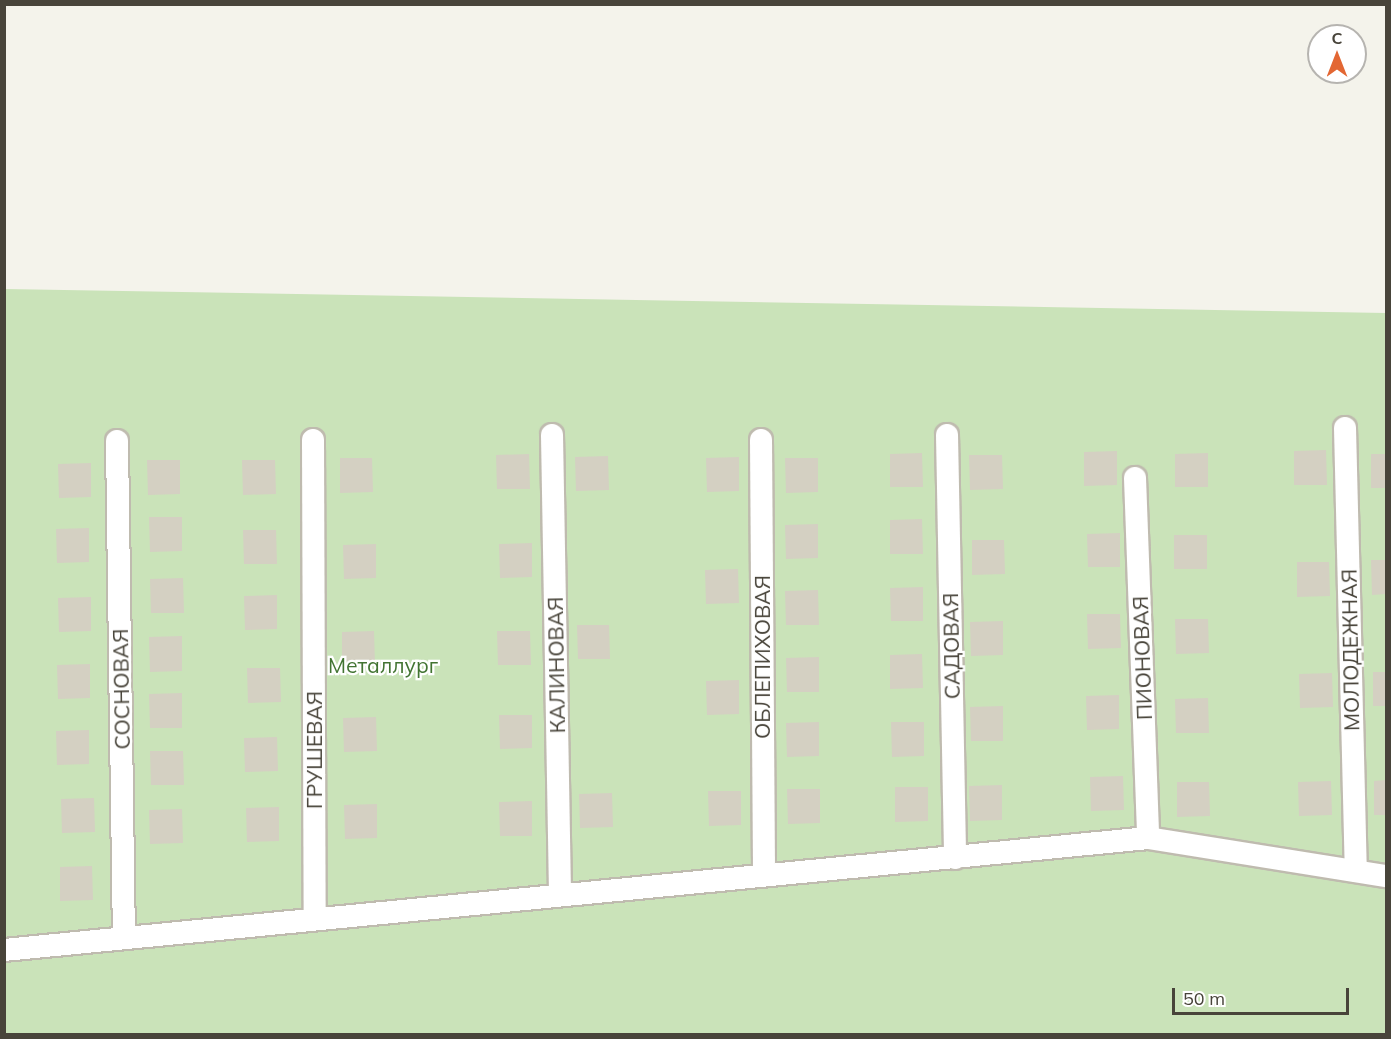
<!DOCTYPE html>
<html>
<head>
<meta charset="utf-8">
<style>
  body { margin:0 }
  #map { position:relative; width:1391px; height:1039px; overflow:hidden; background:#f4f3eb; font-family:Mulish,sans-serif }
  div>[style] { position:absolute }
  .green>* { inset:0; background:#cae3b9 }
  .building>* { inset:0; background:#d4d0c2 }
  .roads { filter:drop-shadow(2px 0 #bfbbaf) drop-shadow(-2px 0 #bfbbaf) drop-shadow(0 2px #bfbbaf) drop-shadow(0 -2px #bfbbaf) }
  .minor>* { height:22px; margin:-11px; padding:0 11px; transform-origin:11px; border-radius:11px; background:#fff }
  span { translate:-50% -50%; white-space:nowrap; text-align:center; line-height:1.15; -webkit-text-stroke:4.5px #fff; paint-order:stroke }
  .street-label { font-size:21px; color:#48443a }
  .park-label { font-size:21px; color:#427432 }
  .frame { position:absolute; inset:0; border:6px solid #48443a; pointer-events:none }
  .north { position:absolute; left:1307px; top:24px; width:60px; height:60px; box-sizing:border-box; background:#fff; border:2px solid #b6b4b0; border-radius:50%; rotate:0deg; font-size:16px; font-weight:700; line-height:24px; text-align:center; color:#48443a }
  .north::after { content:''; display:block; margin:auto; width:21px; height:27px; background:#e36733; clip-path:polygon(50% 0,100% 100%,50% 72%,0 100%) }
  .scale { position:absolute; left:1172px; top:988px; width:177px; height:27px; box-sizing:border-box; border:3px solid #48443a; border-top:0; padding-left:8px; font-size:18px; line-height:21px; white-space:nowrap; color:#48443a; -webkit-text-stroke:4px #fff; paint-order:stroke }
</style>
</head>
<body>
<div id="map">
  <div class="green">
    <div style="clip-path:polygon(5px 289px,1386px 313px,1386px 1034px,5px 1034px)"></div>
  </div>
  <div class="building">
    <div style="clip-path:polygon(1326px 450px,1327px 485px,1294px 485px,1294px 451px)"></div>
    <div style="clip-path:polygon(1117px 451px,1117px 485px,1084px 486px,1084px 452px)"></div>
    <div style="clip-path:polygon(922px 453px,923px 487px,890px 487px,890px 454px)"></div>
    <div style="clip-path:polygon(1208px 453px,1208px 487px,1175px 487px,1175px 454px)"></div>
    <div style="clip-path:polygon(529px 454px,530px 489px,497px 489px,496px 455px)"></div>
    <div style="clip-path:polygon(1371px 454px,1386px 454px,1386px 488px,1371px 488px)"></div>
    <div style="clip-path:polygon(969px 455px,1002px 455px,1003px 489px,970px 490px)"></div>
    <div style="clip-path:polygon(608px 456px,609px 490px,576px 491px,575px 457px)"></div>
    <div style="clip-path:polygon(739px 457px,739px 491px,707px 492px,706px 458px)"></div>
    <div style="clip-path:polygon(340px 458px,372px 458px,373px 492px,340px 493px)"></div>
    <div style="clip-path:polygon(785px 458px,818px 458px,818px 492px,786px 493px)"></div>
    <div style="clip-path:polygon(147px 460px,180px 460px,180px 494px,148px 495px)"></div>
    <div style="clip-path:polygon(242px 460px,275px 460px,276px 494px,243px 495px)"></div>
    <div style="clip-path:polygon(91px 463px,91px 497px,59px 498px,58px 464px)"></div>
    <div style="clip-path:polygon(149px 517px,182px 517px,182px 551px,150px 552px)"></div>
    <div style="clip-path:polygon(922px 519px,923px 554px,890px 554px,890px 520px)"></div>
    <div style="clip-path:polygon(818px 524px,818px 558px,786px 559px,785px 525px)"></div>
    <div style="clip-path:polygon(89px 528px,89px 562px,57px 563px,56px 529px)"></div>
    <div style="clip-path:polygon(243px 530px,276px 530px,277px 564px,244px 564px)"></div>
    <div style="clip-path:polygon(1120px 533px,1120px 567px,1088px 567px,1087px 534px)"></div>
    <div style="clip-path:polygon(1174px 535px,1207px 535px,1207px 569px,1174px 569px)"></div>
    <div style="clip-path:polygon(972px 540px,1004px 540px,1005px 574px,972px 575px)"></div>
    <div style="clip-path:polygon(532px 543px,532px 577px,500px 578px,499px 544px)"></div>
    <div style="clip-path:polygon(376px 544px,376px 578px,344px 579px,343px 545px)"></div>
    <div style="clip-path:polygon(1371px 560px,1386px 560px,1386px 594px,1372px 595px)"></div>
    <div style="clip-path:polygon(1297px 562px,1329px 562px,1330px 596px,1297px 597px)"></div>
    <div style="clip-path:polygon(738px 569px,739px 603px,706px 604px,705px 570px)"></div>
    <div style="clip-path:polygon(183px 578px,184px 613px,151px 613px,150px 579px)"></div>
    <div style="clip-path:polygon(923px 587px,923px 621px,891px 621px,890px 588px)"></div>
    <div style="clip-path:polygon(818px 590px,819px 625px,786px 625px,785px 591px)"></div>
    <div style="clip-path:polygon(277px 595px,277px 629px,245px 630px,244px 596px)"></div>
    <div style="clip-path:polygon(91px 597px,91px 631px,59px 632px,58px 598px)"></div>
    <div style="clip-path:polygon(1087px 614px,1120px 614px,1121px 648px,1088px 649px)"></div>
    <div style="clip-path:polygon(1175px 619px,1208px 619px,1209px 653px,1176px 654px)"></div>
    <div style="clip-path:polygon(1003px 621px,1003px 655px,971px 656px,970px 622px)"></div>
    <div style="clip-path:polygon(577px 625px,609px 625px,610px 659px,578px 659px)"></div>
    <div style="clip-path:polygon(374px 631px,375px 665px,342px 666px,342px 632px)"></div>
    <div style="clip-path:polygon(497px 631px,530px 631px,531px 665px,498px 665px)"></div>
    <div style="clip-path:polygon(182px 636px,182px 671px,150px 672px,149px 637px)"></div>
    <div style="clip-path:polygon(922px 654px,923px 688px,890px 689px,890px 655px)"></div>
    <div style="clip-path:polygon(819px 657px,819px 692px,787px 692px,786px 658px)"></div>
    <div style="clip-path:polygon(90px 664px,90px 698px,58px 699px,57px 665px)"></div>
    <div style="clip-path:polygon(247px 668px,280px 668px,281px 702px,248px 703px)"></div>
    <div style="clip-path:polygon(1373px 672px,1386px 672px,1386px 706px,1373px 706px)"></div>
    <div style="clip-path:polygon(1332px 673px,1333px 707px,1300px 708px,1299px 674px)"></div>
    <div style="clip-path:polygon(739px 680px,739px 714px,707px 715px,706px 681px)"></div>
    <div style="clip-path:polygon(182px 693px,182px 728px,150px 728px,149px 694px)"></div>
    <div style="clip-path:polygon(1119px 695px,1119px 729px,1087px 730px,1086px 696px)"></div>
    <div style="clip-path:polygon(1208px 698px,1209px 733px,1176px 733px,1175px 699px)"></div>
    <div style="clip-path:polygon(1003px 706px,1003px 741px,971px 741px,970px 707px)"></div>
    <div style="clip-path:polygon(499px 715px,532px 715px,532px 748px,500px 749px)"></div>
    <div style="clip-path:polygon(376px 717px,377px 751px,344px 752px,343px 718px)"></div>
    <div style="clip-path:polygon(819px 722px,819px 756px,787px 757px,786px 723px)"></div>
    <div style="clip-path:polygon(891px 722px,924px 722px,924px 756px,892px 757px)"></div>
    <div style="clip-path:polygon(89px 730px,89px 764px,57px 765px,56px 731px)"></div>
    <div style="clip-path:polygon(277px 737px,278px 771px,245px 772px,244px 738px)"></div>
    <div style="clip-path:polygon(150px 751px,183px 751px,184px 785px,151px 785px)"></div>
    <div style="clip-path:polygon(1123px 776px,1124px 810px,1091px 811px,1090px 777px)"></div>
    <div style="clip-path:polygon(1386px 780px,1386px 815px,1374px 815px,1374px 781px)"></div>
    <div style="clip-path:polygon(1331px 781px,1332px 815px,1299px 816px,1298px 782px)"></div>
    <div style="clip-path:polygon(1177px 782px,1209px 782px,1210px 816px,1177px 817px)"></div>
    <div style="clip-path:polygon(1002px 785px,1002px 820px,970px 821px,969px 786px)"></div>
    <div style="clip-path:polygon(895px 787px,928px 787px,928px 821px,895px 822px)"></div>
    <div style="clip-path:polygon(787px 789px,820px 789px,820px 823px,788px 824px)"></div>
    <div style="clip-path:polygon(708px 791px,741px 791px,741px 825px,709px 826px)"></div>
    <div style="clip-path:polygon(612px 793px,613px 827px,580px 828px,579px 794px)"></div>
    <div style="clip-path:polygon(94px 798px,95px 832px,62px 833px,61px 799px)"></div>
    <div style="clip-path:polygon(532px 801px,532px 836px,500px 836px,499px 802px)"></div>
    <div style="clip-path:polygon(377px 804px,377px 838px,345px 839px,344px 805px)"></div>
    <div style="clip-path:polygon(279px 807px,279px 841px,247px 842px,246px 808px)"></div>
    <div style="clip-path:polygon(182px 809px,183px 843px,150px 844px,149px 810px)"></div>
    <div style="clip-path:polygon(92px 866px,93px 900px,60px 901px,60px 867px)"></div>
  </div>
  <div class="roads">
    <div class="minor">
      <div style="left:1345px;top:428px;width:443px;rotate:88.6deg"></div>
      <div style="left:552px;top:435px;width:460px;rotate:89deg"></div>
      <div style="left:947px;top:435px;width:423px;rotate:88.9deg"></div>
      <div style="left:313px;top:440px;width:477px;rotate:89.8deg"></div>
      <div style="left:761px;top:440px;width:435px;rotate:89.6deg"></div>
      <div style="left:117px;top:441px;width:496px;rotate:89.2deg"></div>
      <div style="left:1135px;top:478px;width:360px;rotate:87.9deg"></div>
      <div style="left:4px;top:950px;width:1149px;rotate:-5.59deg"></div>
      <div style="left:1148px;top:838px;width:241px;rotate:9.1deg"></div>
    </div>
  </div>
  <div class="street-label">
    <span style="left:951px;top:646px;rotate:-91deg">САДОВАЯ</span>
    <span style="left:1350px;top:650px;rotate:-91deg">МОЛОДЕЖНАЯ</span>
    <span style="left:762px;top:657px;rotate:-90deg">ОБЛЕПИХОВАЯ</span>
    <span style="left:1142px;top:658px;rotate:-92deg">ПИОНОВАЯ</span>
    <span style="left:556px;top:665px;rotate:-91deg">КАЛИНОВАЯ</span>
    <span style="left:121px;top:689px;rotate:-91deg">СОСНОВАЯ</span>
    <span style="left:314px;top:750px;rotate:-90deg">ГРУШЕВАЯ</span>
  </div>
  <div class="park-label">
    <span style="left:383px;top:665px">Металлург</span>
  </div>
  <div class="frame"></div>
  <div class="north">С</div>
  <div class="scale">50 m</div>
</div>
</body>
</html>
